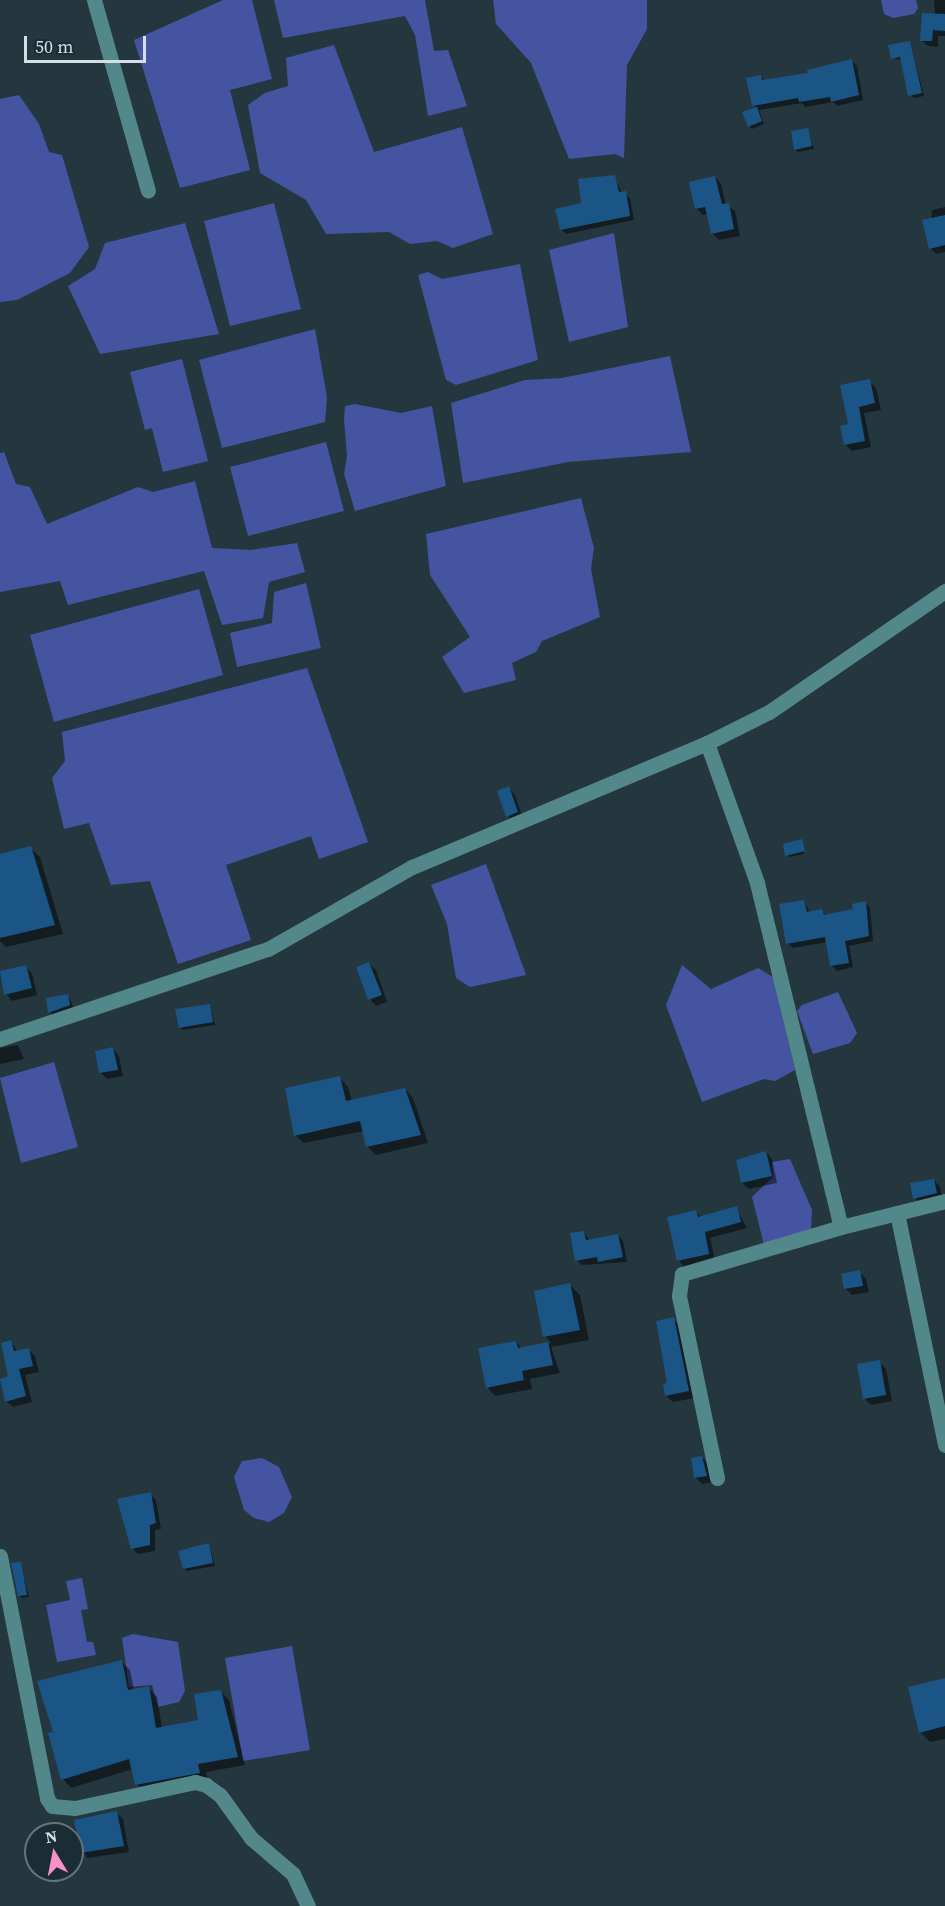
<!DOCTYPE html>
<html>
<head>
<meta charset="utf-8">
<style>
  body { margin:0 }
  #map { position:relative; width:945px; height:1906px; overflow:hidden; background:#24373f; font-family:"Source Serif 4",serif }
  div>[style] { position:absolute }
  .water>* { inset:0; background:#4554a1 }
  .shadow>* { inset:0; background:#0007 }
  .building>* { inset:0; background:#1b5586 }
  .minor>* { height:15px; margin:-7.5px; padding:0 7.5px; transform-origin:7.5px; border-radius:7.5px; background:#53888a }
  span { translate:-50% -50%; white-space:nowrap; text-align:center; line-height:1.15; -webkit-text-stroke:6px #1b2d34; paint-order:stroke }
  .north { position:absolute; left:24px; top:1822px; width:60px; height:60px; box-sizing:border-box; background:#1b2d34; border:2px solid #65747a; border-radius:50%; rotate:350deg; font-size:16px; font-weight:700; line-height:24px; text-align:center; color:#d3dfe3 }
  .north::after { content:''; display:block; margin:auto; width:21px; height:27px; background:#f890cc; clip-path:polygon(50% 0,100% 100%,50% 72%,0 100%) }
  .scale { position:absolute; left:24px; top:36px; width:122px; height:27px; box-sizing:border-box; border:3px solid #d3dfe3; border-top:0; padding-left:8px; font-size:18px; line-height:21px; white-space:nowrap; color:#d3dfe3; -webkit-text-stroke:4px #1b2d34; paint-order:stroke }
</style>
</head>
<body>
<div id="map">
  <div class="water">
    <div style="clip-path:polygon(223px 0,252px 0,272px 79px,230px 90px,250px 170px,180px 188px,134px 40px)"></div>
    <div style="clip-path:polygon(274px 0,425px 0,434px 51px,448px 50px,467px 106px,428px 116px,415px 35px,405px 16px,283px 38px)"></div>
    <div style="clip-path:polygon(493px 0,647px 0,647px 29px,627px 65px,624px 158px,615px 154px,569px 159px,531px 63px,496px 24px)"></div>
    <div style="clip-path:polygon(881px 0,916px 0,918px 8px,914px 14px,893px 18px,884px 14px)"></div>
    <div style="clip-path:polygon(334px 45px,374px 152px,462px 127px,493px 234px,453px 248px,437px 241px,410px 244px,389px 232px,326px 234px,306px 200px,260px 173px,248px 105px,265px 93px,288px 86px,286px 58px)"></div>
    <div style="clip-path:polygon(19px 95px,39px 124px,49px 152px,62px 155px,89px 247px,70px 273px,17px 300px,0 302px,0 99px)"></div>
    <div style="clip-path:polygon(274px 203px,301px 309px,230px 326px,204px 221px)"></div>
    <div style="clip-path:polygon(185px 223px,219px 334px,100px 354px,68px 286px,95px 269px,105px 243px)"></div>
    <div style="clip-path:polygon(614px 233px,628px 327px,569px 342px,549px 250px)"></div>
    <div style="clip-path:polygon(520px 264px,538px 360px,456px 385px,446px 380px,418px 275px,428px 272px,442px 279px)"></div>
    <div style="clip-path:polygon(315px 329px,327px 397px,325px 422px,222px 448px,199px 360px)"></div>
    <div style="clip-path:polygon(670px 356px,691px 452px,568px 462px,463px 483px,451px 403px,525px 380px,562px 378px)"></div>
    <div style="clip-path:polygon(182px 359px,208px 461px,163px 472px,152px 428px,145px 430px,130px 372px)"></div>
    <div style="clip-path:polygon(355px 404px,401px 413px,432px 406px,446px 486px,355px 511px,344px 474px,347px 456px,344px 419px,345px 406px)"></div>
    <div style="clip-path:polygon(326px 442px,344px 511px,248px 536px,230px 467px)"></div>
    <div style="clip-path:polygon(4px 452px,16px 484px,30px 487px,47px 524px,138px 487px,153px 492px,195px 481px,212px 548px,251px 550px,297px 543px,305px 572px,269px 582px,263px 618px,222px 625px,204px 571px,68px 605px,60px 581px,0 592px,0 453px)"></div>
    <div style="clip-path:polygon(581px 498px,594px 548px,591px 569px,600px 617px,542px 641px,536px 652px,512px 663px,516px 680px,464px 693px,442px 657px,470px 637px,430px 575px,426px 534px)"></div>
    <div style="clip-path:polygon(306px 583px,321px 648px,237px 667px,230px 633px,272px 623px,274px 592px)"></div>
    <div style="clip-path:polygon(199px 589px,223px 675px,54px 722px,30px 635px)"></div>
    <div style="clip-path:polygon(307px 668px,368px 842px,319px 859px,311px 836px,226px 865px,251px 940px,178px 964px,150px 881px,111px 885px,89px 823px,64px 829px,52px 778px,65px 761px,62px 732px)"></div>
    <div style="clip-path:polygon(486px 864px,526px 975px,470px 987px,456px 978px,447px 924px,431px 885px)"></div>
    <div style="clip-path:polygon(682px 965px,711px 989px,758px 968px,773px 977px,795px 1070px,775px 1081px,764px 1079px,702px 1102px,666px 1005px)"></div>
    <div style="clip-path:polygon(838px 992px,857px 1033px,850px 1043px,813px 1054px,797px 1011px,802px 1005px)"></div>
    <div style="clip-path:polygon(54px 1062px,78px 1147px,21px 1163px,0 1078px)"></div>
    <div style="clip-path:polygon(790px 1159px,812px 1210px,811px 1231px,764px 1245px,752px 1197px,773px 1177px,772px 1162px)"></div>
    <div style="clip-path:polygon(262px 1458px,279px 1467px,292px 1497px,284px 1513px,269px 1522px,254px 1518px,244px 1510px,234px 1477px,242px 1461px)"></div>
    <div style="clip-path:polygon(82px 1578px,88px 1609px,81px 1610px,87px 1642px,93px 1642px,96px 1655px,57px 1662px,46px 1605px,70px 1600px,66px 1581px)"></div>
    <div style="clip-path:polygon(133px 1634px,178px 1642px,185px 1691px,179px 1702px,158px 1707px,152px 1685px,129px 1687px,122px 1638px)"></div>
    <div style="clip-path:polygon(292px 1646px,310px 1750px,243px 1761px,225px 1658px)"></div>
  </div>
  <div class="shadow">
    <div style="clip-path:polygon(934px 0,945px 0,945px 36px,938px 36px,938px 47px,928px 46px,921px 40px,935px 15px)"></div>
    <div style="clip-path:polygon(910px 42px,924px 96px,913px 98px,902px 60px,892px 58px)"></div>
    <div style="clip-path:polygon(852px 61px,857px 66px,863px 100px,837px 106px,833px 102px,805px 107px,802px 103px,759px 110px,764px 124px,752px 129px,749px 126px,757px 108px,754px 105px,761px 77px,765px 81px,810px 75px)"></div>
    <div style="clip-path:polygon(807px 129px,814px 149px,798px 152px,795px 149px)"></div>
    <div style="clip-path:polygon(614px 176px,622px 193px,630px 198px,634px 220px,566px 234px,561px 229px)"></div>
    <div style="clip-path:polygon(715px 177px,721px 184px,726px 205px,735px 211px,740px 236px,719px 240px,712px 233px,708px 214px,703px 215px,696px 208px)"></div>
    <div style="clip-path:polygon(945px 207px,945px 252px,936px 254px,930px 248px,932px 210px)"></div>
    <div style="clip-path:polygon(869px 381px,876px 388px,881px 410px,864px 413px,871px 447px,852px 451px,845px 444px,850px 425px)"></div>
    <div style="clip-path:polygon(509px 788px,515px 795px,523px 819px,514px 822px,508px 816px)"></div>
    <div style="clip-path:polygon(802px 841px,804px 854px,789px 857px,787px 854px)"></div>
    <div style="clip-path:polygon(30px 848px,40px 857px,63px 934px,6px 947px,0 941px,0 856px)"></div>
    <div style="clip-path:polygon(804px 901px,810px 913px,822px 911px,827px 916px,855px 911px,865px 902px,870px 907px,873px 941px,849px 946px,853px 967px,837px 971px,832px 966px,827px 942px,793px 948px,788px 943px)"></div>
    <div style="clip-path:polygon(369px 964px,376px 970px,387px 1002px,376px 1006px,370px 999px)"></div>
    <div style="clip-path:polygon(25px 967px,32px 973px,37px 995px,12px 1001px,6px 994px)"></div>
    <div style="clip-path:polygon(68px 996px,76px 1012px,56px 1018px,50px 1012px)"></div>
    <div style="clip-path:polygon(210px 1005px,215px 1025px,183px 1030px,180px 1028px)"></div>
    <div style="clip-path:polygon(18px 1045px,24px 1059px,0 1064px,0 1048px)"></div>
    <div style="clip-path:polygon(113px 1049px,119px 1056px,123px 1076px,107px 1079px,101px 1073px)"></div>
    <div style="clip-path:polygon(340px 1078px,348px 1087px,352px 1101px,405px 1089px,413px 1098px,428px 1143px,376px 1155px,367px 1146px,364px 1131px,304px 1143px,295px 1135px)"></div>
    <div style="clip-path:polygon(766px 1152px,772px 1159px,777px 1183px,749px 1189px,742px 1183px)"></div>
    <div style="clip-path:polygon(934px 1180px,940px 1187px,943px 1199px,921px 1205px,915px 1198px)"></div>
    <div style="clip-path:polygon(736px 1208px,747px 1228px,710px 1238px,715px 1260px,685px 1267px,678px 1260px,696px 1212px,701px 1217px)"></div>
    <div style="clip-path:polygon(584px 1232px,590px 1241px,618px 1235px,623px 1241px,627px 1262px,582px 1265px,577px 1260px)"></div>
    <div style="clip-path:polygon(859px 1272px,866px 1279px,869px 1292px,852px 1295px,845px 1288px)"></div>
    <div style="clip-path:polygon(570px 1285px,580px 1295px,589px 1340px,551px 1347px,560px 1373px,530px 1379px,532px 1389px,495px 1396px,487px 1387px,516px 1342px,522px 1349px,551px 1343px,545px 1336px)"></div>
    <div style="clip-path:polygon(673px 1319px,680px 1326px,695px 1398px,673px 1402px,666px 1396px)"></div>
    <div style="clip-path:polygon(11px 1342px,18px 1352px,28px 1349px,35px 1356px,39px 1372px,25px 1375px,32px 1402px,13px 1407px,6px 1401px)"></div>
    <div style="clip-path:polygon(879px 1362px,886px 1369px,892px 1401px,871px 1405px,864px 1398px)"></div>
    <div style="clip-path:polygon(702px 1458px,709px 1464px,712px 1482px,702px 1484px,695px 1477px)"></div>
    <div style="clip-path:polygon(150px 1494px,156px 1500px,161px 1529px,155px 1530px,155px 1551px,138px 1554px,132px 1548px)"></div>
    <div style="clip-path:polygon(209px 1544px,215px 1566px,187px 1571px,184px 1568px)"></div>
    <div style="clip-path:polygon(20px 1563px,29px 1597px,22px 1598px,19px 1595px)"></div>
    <div style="clip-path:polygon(122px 1662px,130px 1670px,134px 1690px,148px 1688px,157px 1697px,162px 1728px,200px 1721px,220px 1691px,229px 1700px,245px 1765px,206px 1772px,208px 1782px,145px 1793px,137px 1784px,133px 1769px,71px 1788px,63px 1779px,54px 1733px)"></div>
    <div style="clip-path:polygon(945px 1679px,945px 1739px,930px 1742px,920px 1732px)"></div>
    <div style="clip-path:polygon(117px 1813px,123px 1819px,129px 1852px,87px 1858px,80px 1846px,72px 1848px,72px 1834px,50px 1834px,77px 1829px)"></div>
  </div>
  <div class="building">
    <div style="clip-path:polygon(922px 13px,945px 14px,945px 31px,933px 30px,932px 41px,920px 41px)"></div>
    <div style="clip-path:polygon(910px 41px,922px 93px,908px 96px,900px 57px,891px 59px,888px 45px)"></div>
    <div style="clip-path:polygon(852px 59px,859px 95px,831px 102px,830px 97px,799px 102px,798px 98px,752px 106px,746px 78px,761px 75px,762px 80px,808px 73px,807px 70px)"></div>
    <div style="clip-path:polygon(757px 107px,762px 121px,748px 127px,742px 112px)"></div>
    <div style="clip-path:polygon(808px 128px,812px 146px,794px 150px,791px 131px)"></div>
    <div style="clip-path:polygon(615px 175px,619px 192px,626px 191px,630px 216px,560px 230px,555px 209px,581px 203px,578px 179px)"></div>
    <div style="clip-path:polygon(715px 176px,722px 204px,729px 203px,734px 229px,711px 234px,705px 207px,695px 209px,689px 182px)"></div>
    <div style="clip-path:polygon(945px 215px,945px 245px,929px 249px,922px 220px)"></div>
    <div style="clip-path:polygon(870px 379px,875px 403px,859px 407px,865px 441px,844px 445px,840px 426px,848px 424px,840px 385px)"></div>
    <div style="clip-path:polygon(509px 786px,518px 812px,506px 817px,497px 791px)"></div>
    <div style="clip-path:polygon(802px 839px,805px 851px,785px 856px,783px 844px)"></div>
    <div style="clip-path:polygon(31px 846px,55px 925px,0 938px,0 854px)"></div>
    <div style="clip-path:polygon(804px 900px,807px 912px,822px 909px,824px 915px,853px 909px,852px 904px,866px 901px,869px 936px,845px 941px,849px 963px,830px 966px,825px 937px,786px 944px,779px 904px)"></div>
    <div style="clip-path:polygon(369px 962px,382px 995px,368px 1000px,356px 967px)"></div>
    <div style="clip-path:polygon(26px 965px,32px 988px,4px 995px,0 971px)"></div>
    <div style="clip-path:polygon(68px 994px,70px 1005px,48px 1013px,46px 998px)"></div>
    <div style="clip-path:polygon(210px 1004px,213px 1022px,179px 1028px,175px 1009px)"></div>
    <div style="clip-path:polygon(113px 1047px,118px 1070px,99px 1073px,95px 1051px)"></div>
    <div style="clip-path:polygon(340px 1076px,346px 1101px,405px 1088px,421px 1135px,366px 1147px,360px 1121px,294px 1136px,285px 1088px)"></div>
    <div style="clip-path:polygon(766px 1151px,772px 1176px,741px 1183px,736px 1160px)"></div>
    <div style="clip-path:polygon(934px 1179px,937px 1193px,913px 1199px,910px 1183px)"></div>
    <div style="clip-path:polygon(737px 1206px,741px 1222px,705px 1232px,709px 1254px,677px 1261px,667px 1217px,696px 1210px,698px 1217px)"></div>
    <div style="clip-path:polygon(584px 1231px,586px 1240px,618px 1234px,623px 1257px,598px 1262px,597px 1257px,575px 1261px,570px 1233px)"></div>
    <div style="clip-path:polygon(860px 1270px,863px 1286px,844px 1289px,841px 1274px)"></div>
    <div style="clip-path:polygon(570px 1283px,580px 1330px,543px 1337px,534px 1291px)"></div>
    <div style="clip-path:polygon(674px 1317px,689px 1391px,665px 1396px,663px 1384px,667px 1383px,656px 1321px)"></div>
    <div style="clip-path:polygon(11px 1340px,14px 1351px,29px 1348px,33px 1366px,19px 1369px,26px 1396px,5px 1402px,0 1379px,8px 1376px,1px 1343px)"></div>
    <div style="clip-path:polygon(516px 1341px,518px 1348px,548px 1342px,553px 1365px,522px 1371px,524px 1380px,486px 1388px,478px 1348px)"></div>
    <div style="clip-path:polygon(880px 1360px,886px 1395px,863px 1399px,857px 1364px)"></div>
    <div style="clip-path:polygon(702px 1456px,707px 1476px,694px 1478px,691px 1458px)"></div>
    <div style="clip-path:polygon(151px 1492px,156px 1523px,150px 1525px,150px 1545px,131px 1549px,117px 1499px)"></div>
    <div style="clip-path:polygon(209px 1543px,213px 1563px,183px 1569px,178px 1551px)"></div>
    <div style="clip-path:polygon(21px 1562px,27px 1595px,18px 1596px,11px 1563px)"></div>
    <div style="clip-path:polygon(122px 1660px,128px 1690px,149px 1686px,156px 1728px,198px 1720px,194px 1694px,221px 1690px,238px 1757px,198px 1764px,200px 1773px,135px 1785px,129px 1759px,61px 1780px,48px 1733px,53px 1732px,37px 1681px)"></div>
    <div style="clip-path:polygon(945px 1678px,945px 1726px,919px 1733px,908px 1687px)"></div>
    <div style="clip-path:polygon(117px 1811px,124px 1846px,80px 1853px,74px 1820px)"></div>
  </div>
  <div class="minor">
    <div style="left:94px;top:0;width:198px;rotate:74.2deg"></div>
    <div style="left:707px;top:743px;width:149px;rotate:70.3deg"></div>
    <div style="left:757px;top:883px;width:354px;rotate:76.3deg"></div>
    <div style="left:841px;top:1227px;width:166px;rotate:163.5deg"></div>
    <div style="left:682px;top:1274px;width:22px;rotate:98deg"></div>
    <div style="left:679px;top:1296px;width:186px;rotate:78.2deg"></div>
    <div style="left:0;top:1039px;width:283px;rotate:-18.6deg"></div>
    <div style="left:268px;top:949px;width:166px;rotate:-29.7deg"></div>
    <div style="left:412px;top:867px;width:320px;rotate:-22.8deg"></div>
    <div style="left:707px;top:743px;width:69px;rotate:-26.6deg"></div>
    <div style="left:769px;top:712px;width:214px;rotate:-34.5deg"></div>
    <div style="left:897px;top:1213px;width:237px;rotate:78.3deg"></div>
    <div style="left:841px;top:1227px;width:107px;rotate:-14deg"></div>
    <div style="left:0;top:1556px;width:247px;rotate:79deg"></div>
    <div style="left:47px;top:1798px;width:9px;rotate:58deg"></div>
    <div style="left:52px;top:1806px;width:23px;rotate:5deg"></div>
    <div style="left:75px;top:1808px;width:123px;rotate:-12.2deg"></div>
    <div style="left:195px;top:1782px;width:11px;rotate:15deg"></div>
    <div style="left:206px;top:1785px;width:17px;rotate:36deg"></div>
    <div style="left:220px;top:1795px;width:53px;rotate:54.2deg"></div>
    <div style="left:251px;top:1838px;width:55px;rotate:40.6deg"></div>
    <div style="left:293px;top:1874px;width:35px;rotate:65deg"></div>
  </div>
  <div class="north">N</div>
  <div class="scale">50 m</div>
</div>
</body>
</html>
